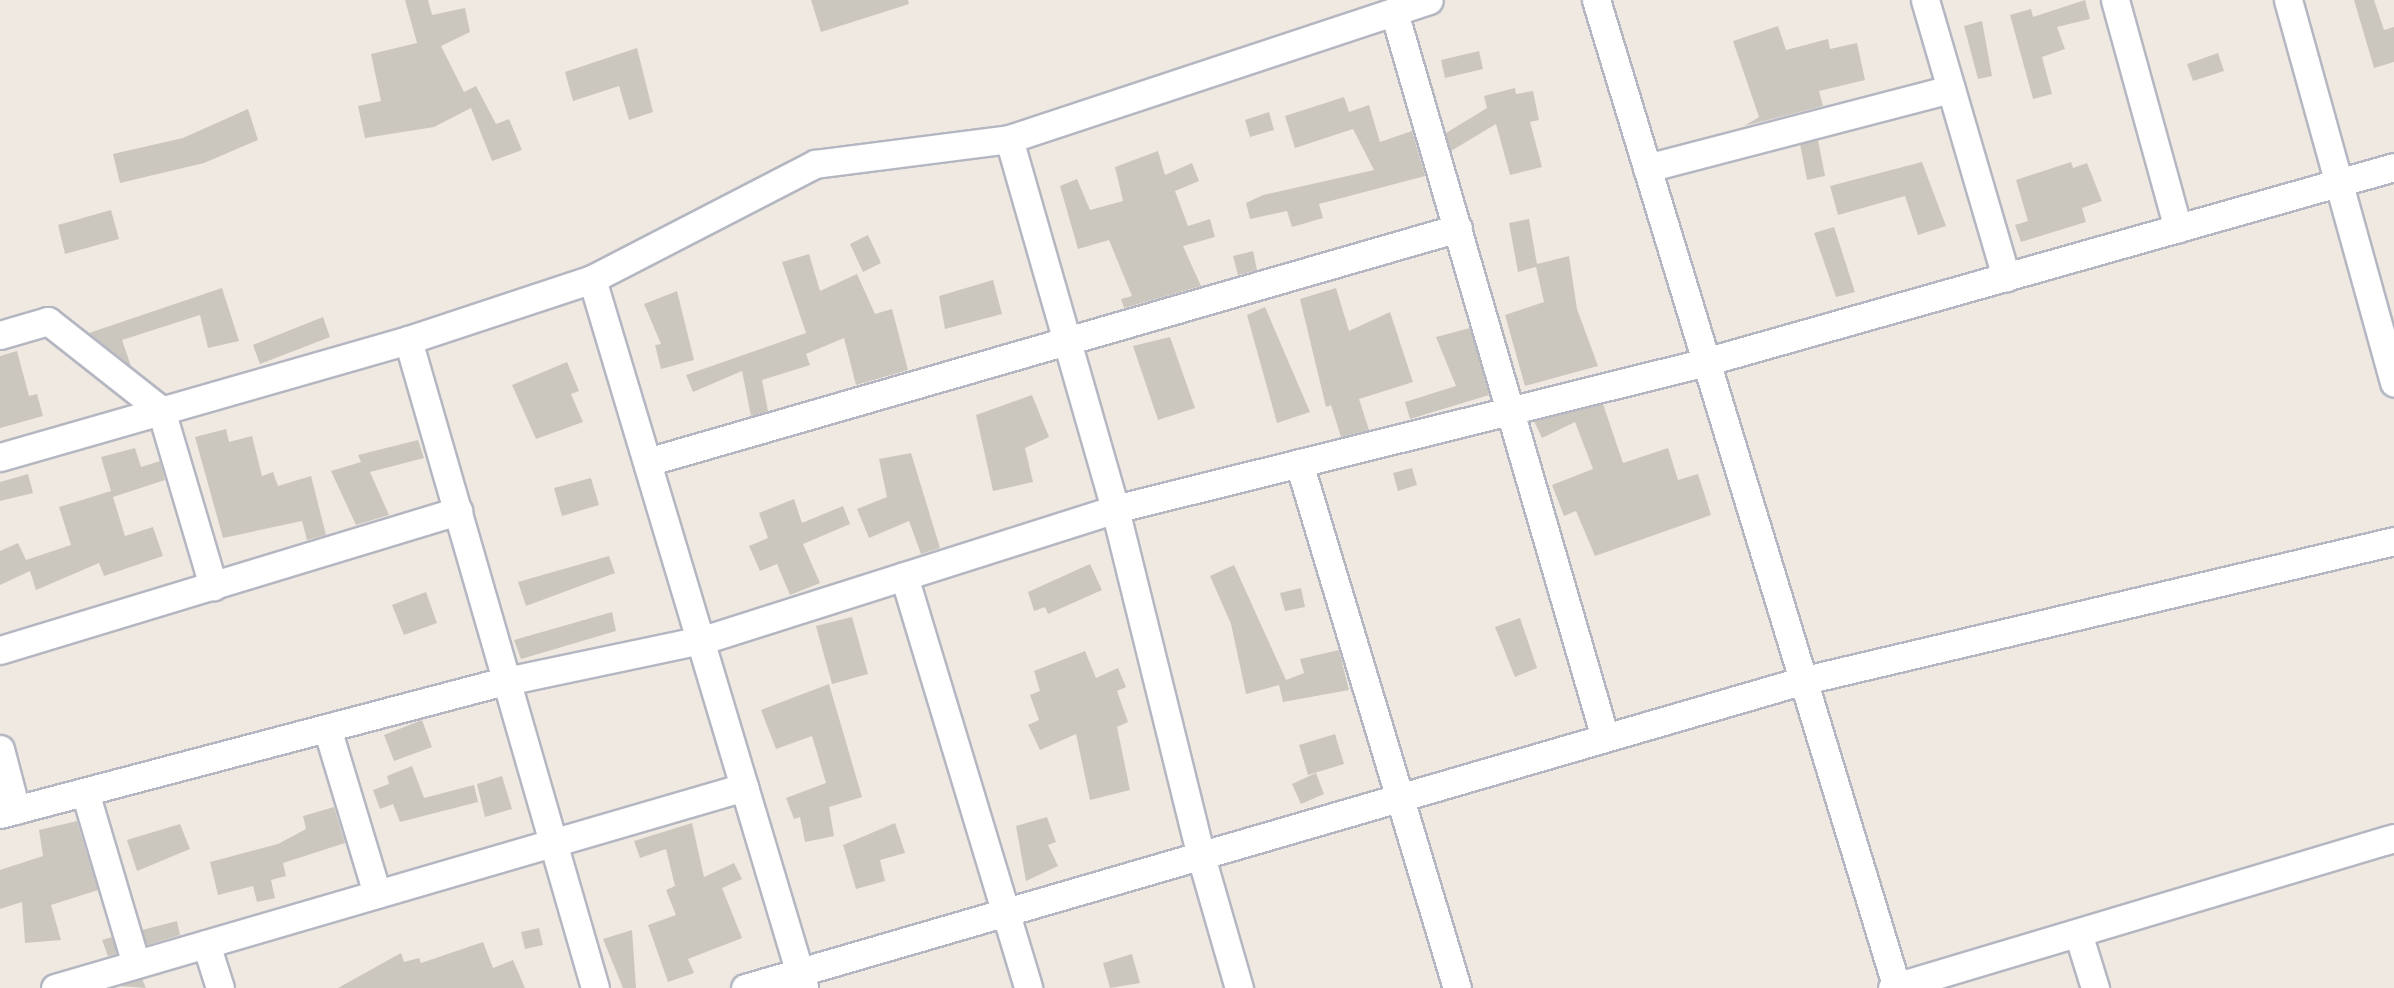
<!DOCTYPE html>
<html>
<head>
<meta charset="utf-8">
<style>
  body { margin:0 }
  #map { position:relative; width:2394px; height:988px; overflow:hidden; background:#efe9e1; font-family:Montserrat,sans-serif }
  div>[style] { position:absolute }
  .building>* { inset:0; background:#cbc7bf }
  .roads { filter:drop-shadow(2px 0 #b4b7c1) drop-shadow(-2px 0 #b4b7c1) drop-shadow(0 2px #b4b7c1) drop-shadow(0 -2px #b4b7c1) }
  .minor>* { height:27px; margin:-13.5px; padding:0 13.5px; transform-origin:13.5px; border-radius:13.5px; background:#fff }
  span { translate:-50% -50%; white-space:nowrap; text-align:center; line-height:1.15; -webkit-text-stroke:6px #fff; paint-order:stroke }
</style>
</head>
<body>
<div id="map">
  <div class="building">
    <div style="clip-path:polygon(405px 0,428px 0,432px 15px,465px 8px,470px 32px,441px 46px,464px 92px,476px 86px,496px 124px,509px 119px,522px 150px,492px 161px,471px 108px,434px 127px,365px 138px,358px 106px,381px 101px,371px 54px,417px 43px)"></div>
    <div style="clip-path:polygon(811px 0,908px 0,909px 4px,821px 32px)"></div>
    <div style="clip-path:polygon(2085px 0,2090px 19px,2057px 27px,2065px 49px,2042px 57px,2052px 94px,2033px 99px,2010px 15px,2031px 9px,2033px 17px)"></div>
    <div style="clip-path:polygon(2354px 0,2374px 0,2384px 30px,2394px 27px,2394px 62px,2374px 68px)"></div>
    <div style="clip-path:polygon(1982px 21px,1992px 76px,1978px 79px,1964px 26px)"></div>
    <div style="clip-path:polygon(1778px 26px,1786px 50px,1828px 39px,1830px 49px,1857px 43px,1865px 80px,1819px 91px,1823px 106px,1744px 126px,1759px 117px,1733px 41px)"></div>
    <div style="clip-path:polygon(637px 48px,653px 112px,629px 120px,619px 86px,573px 101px,565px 72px)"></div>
    <div style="clip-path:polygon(1479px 51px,1483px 69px,1445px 78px,1441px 60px)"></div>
    <div style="clip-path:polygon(2218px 53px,2224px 71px,2193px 81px,2187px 64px)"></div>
    <div style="clip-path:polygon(1515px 88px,1516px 94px,1533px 91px,1539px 120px,1530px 122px,1542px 167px,1510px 175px,1496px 124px,1451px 151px,1446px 133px,1487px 108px,1484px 96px)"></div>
    <div style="clip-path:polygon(1344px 97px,1349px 112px,1369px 105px,1380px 142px,1412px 131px,1425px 176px,1319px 204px,1323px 218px,1292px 227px,1287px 211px,1250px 219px,1246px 203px,1263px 195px,1374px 170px,1353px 129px,1295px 148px,1285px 116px)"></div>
    <div style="clip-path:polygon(248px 109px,258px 140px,204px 163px,120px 183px,113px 154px,183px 138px)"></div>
    <div style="clip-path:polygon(1269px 112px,1274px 130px,1250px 137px,1245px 120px)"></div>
    <div style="clip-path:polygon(1818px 140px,1825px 176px,1807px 180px,1800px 144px)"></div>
    <div style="clip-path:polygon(1158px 151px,1165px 175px,1192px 163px,1199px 181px,1175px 191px,1188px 226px,1210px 219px,1215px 237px,1183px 246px,1201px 286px,1124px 308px,1121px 299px,1132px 296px,1109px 240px,1078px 249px,1060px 186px,1077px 179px,1090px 210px,1123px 201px,1115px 167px)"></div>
    <div style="clip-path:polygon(1922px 162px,1946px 226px,1918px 235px,1905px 196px,1838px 215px,1830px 186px)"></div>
    <div style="clip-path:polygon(2071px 162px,2073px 168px,2087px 163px,2102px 201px,2082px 208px,2086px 222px,2021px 242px,2015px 225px,2028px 221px,2016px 180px)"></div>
    <div style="clip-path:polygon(111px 210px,119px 239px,65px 254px,58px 225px)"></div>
    <div style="clip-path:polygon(1529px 219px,1537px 264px,1569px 256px,1577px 309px,1598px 366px,1525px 386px,1505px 315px,1544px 302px,1536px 267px,1518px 272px,1509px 223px)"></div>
    <div style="clip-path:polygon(1834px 227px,1855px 292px,1836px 297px,1814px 233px)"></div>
    <div style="clip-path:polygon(868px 235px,881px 263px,863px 272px,850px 244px)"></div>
    <div style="clip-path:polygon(1253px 251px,1257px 270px,1238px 275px,1233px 256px)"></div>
    <div style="clip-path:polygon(809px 254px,820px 291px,857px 274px,875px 314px,892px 309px,908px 370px,856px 385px,844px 338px,806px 354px,810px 365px,762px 380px,768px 411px,751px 416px,742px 371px,693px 392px,686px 375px,806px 333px,782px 262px)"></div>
    <div style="clip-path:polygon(993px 280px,1002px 314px,945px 329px,939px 296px)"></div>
    <div style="clip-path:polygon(222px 288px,239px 341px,208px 348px,200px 315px,122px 340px,131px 366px,89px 333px)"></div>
    <div style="clip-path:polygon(1336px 288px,1349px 331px,1390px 312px,1413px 382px,1359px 399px,1369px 430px,1341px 437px,1331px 405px,1326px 407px,1300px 299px)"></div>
    <div style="clip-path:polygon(677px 291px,694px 360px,661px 369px,655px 345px,661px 344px,644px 304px)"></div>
    <div style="clip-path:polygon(1265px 307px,1310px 412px,1277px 423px,1247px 315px)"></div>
    <div style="clip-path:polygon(323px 317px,330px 337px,260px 364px,253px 345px)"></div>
    <div style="clip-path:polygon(1470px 328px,1489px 395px,1410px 419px,1405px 402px,1456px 386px,1436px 337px)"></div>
    <div style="clip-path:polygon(1170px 337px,1195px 408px,1158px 420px,1133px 346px)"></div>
    <div style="clip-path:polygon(17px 351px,29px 396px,37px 394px,43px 416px,0 428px,0 356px)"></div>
    <div style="clip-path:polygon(567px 362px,579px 391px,571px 394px,583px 422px,536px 439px,512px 385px)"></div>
    <div style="clip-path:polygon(1032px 395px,1049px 437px,1025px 448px,1033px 482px,993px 491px,976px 415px)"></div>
    <div style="clip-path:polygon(1603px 404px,1623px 463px,1668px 448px,1678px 480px,1698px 474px,1711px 515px,1595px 556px,1576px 511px,1564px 516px,1552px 485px,1593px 469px,1575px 422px,1542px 438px,1534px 421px)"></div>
    <div style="clip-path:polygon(226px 429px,229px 442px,252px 436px,262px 476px,273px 472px,278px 486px,311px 476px,326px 535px,307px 540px,302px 521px,223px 538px,195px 437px)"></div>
    <div style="clip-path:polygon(418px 440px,424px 458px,370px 472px,389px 515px,356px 525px,331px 471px,361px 462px,358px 455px)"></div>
    <div style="clip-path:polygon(135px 448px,141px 467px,160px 461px,165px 480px,113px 497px,125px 536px,153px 527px,163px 556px,104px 576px,99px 563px,36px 590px,30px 571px,0 585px,0 551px,18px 543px,26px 560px,71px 545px,59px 507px,111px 491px,101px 457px)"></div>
    <div style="clip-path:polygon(911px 453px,940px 548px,921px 554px,909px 521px,869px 538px,857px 509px,887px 497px,879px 459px)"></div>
    <div style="clip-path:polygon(1412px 468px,1417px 485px,1398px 491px,1393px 473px)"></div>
    <div style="clip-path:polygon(28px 474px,33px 493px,0 501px,0 482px)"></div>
    <div style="clip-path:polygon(591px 478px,599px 505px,562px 516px,554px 488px)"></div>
    <div style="clip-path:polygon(794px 499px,802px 523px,843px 506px,850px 524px,803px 544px,820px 583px,790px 595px,777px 564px,760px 571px,749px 546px,768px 538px,759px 513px)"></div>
    <div style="clip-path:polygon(609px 556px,615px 573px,526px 606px,518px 582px)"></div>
    <div style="clip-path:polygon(1090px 564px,1102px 590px,1048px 614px,1045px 607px,1034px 611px,1028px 592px)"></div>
    <div style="clip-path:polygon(1234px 565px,1286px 680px,1304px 673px,1300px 659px,1339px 650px,1349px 690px,1283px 702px,1279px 685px,1246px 694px,1231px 624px,1210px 576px)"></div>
    <div style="clip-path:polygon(1301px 588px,1305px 607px,1285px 611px,1280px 593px)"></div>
    <div style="clip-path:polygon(426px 592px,437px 623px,404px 635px,392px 605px)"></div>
    <div style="clip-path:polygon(612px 612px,616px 631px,521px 659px,514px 640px)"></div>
    <div style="clip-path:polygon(852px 617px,868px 674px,832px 684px,816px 626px)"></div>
    <div style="clip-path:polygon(1520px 618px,1537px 668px,1515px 677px,1495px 627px)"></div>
    <div style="clip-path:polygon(1085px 651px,1096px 678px,1118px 668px,1126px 687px,1117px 691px,1128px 722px,1117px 727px,1130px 790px,1090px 800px,1076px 734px,1040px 750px,1028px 725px,1039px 720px,1030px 695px,1040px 691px,1034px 671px)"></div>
    <div style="clip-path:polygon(829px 684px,862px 797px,829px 807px,834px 836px,805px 842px,800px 817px,794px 819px,786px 798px,826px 783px,812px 736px,776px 749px,761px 710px)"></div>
    <div style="clip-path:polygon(422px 720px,432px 747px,394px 761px,384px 735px)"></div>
    <div style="clip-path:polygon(1335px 734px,1344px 764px,1308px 775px,1299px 745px)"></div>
    <div style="clip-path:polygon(412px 766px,424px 798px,474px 785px,478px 802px,400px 822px,393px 804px,380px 809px,373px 790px,389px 784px,387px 776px)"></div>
    <div style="clip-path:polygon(1316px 773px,1324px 794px,1301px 804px,1292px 784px)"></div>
    <div style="clip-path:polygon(502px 776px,512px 809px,485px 817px,477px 784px)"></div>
    <div style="clip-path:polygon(334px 807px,345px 843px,283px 863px,286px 876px,271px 880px,275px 898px,257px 902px,253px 886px,218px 895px,210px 862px,278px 844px,306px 829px,303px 816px)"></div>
    <div style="clip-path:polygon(1047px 817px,1056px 842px,1048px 845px,1058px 866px,1026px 881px,1016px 826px)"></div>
    <div style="clip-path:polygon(77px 821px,98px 890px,51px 905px,61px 940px,25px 943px,22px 902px,0 909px,0 870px,43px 856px,39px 830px)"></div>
    <div style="clip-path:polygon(692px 823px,704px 877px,734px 863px,742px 879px,722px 888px,742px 938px,688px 959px,694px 973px,668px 982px,648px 925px,676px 915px,666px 890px,675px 886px,666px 849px,640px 858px,634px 841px)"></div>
    <div style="clip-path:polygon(895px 823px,905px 853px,880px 860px,885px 881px,856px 889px,843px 845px)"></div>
    <div style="clip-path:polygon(180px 824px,190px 849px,137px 871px,127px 840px)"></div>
    <div style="clip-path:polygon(177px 921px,180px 935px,147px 945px,142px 930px)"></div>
    <div style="clip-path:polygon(539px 928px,543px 945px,525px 949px,521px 932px)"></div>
    <div style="clip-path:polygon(632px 930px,636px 988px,623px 988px,603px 939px)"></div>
    <div style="clip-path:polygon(112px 937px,117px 954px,108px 956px,102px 940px)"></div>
    <div style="clip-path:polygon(483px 942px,493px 968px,513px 960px,525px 988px,338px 988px,401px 953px,404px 962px,419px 958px,421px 963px)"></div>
    <div style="clip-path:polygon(1132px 954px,1140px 983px,1110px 988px,1103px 963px)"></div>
    <div style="clip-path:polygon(142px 979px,146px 988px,119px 986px)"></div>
  </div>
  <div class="roads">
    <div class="minor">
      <div style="left:1596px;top:0;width:1033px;rotate:73.06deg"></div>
      <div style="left:1925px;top:0;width:289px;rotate:73.7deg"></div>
      <div style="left:2115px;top:0;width:237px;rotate:74.6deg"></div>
      <div style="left:2288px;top:0;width:397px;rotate:74.5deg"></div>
      <div style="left:1394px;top:12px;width:756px;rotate:73.79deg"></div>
      <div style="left:1009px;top:139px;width:385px;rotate:74deg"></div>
      <div style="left:1115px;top:509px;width:354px;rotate:76.1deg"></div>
      <div style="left:1200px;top:853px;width:141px;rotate:73.9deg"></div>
      <div style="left:1647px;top:168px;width:314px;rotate:-14.6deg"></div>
      <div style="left:592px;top:279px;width:739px;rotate:73.33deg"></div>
      <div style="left:0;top:335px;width:50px;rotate:-16.3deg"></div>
      <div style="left:48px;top:321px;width:144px;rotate:38.2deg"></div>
      <div style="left:161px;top:410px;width:184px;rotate:73.5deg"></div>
      <div style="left:408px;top:340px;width:674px;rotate:73.9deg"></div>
      <div style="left:0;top:457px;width:424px;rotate:-16deg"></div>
      <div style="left:408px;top:340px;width:194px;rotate:-18.3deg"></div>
      <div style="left:592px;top:279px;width:251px;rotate:-27.3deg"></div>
      <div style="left:815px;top:164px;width:196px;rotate:-7.3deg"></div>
      <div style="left:1009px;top:139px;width:442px;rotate:-18.3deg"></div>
      <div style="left:647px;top:462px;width:844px;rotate:-16.09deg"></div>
      <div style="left:1299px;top:463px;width:548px;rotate:73.25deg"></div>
      <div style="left:904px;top:576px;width:430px;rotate:73.2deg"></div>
      <div style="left:0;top:650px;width:479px;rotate:-16.9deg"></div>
      <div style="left:327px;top:728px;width:173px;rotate:73.2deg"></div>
      <div style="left:0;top:749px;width:63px;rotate:75.3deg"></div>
      <div style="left:85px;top:792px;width:179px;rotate:73.5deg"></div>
      <div style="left:0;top:814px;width:514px;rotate:-14.77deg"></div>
      <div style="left:497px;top:683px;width:214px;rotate:-11.9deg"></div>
      <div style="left:706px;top:639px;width:429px;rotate:-17.6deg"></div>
      <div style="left:1115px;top:509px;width:597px;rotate:-13.97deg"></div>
      <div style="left:1694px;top:365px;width:727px;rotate:-15.79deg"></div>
      <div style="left:2078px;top:933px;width:58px;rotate:72.8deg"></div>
      <div style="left:206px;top:944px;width:46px;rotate:72.3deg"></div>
      <div style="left:55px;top:988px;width:718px;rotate:-16.26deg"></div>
      <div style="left:745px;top:988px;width:1100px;rotate:-16.21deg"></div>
      <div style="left:1801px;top:681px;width:609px;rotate:-13.28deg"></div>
      <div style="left:1892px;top:988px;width:524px;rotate:-16.64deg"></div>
    </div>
  </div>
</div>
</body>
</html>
